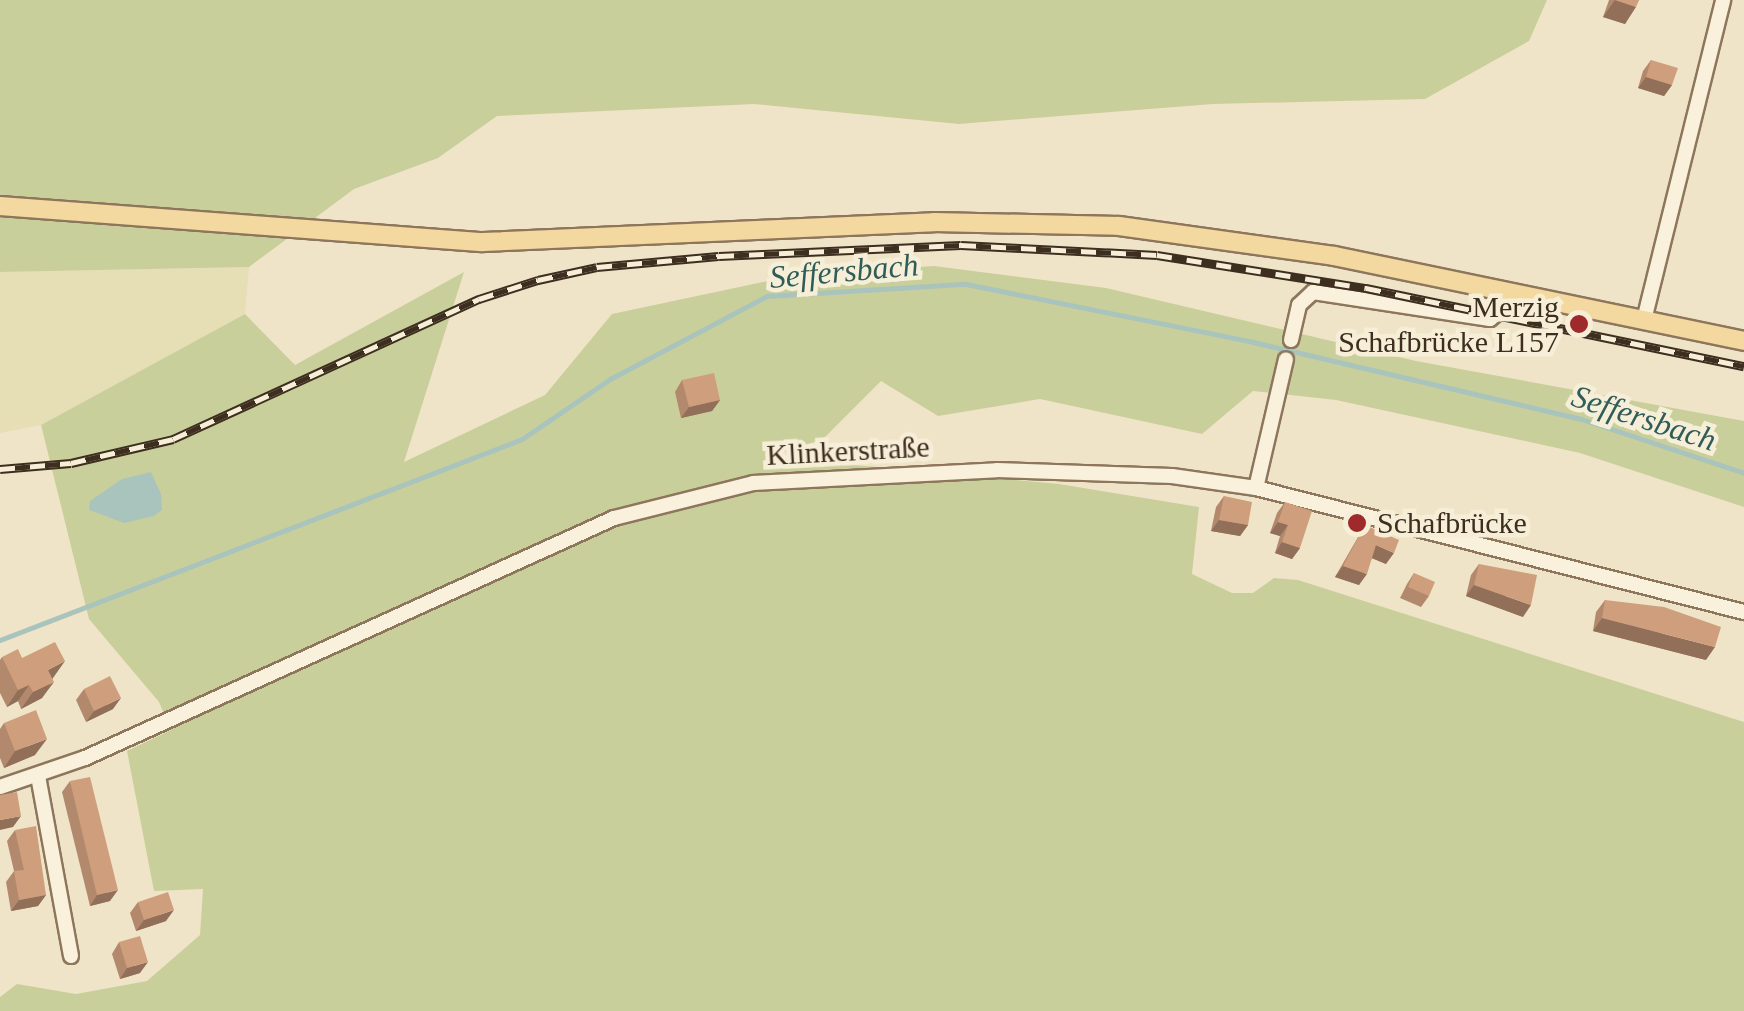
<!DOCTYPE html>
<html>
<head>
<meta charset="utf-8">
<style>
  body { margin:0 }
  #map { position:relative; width:1744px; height:1011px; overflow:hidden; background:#f0e4c8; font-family:Georgia,serif }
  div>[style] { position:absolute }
  .farmland>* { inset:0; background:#e6deb5 }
  .green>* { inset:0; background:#c9cf9b }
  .water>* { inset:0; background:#a9c4bc }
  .stream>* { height:5px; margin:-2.5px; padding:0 2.5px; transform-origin:2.5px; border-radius:2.5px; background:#a9c4bc }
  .roads { filter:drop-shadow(2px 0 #8d765c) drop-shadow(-2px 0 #8d765c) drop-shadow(0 2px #8d765c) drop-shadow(0 -2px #8d765c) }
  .minor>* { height:14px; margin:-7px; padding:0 7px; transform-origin:7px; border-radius:7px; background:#faf1dc }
  .major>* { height:18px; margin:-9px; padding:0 9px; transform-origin:9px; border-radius:9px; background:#f3d9a0 }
  .rail>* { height:9px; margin-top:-4.5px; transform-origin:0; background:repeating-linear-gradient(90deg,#f7eed8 0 15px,#3d2e20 0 30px); box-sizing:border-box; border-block:2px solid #3d2e20 }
  .wall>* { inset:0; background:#b2896c }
  .shaded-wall>* { inset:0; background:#916f58 }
  .building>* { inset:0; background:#cf9f7d }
  .dots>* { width:28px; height:28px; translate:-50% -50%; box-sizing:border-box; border:5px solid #f7eed8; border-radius:50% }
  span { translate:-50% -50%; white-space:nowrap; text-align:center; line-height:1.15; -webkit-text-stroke:9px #f7eed8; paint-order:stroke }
  .poi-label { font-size:30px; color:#3d2e20 }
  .right { translate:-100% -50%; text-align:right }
  .left { translate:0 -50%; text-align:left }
  .street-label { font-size:30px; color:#3d2e20 }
  .water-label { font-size:32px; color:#2f5d5a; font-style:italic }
</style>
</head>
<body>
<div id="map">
  <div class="farmland">
    <div style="clip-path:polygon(249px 267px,245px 314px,41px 425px,0 433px,0 272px)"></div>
  </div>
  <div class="green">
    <div style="clip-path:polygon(0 0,1547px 0,1529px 41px,1425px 99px,1213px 104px,959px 124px,754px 104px,497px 116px,438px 158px,354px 189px,249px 267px,0 272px)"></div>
    <div style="clip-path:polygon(934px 266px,1106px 288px,1416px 361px,1744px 421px,1744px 507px,1580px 453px,1336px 400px,1253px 391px,1202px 434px,1040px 399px,938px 416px,881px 381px,823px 439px,770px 457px,1059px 484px,1199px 507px,1192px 574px,1232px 593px,1253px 593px,1274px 578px,1298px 580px,1744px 722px,1744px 1011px,0 1011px,0 997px,17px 984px,76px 994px,147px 981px,200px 935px,203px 889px,154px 891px,127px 751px,171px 730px,159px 702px,89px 619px,41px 425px,245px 314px,295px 365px,464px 272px,404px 462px,545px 395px,612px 314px,801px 274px)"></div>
  </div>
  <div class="water">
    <div style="clip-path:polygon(151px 472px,161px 494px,162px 510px,154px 516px,124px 523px,89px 510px,90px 501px,122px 479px)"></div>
  </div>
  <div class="stream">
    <div style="left:0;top:640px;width:559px;rotate:-21.06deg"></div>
    <div style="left:522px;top:439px;width:107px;rotate:-34.3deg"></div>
    <div style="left:610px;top:379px;width:178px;rotate:-27.9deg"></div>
    <div style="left:767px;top:296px;width:199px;rotate:-3.5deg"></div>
    <div style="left:966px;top:284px;width:293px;rotate:11.4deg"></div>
    <div style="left:1253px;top:342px;width:337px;rotate:13.2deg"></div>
    <div style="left:1581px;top:419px;width:172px;rotate:18.3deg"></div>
  </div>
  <div class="roads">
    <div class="minor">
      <div style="left:1644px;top:320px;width:330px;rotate:-76.1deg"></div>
      <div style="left:1291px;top:340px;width:36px;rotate:-77deg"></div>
      <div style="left:1299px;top:305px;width:19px;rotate:-43deg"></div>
      <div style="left:1313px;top:292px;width:179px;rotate:8.7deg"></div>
      <div style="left:1490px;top:319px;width:38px;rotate:-39deg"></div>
      <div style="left:1256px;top:488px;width:132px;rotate:-76.9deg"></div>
      <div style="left:38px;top:776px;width:183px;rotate:79.6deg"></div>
      <div style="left:0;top:787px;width:90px;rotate:-18.8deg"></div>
      <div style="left:85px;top:758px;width:581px;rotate:-24.4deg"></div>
      <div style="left:614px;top:518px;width:143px;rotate:-14.1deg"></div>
      <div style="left:753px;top:483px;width:244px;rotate:-3deg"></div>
      <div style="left:997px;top:470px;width:175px;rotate:2deg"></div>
      <div style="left:1172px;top:476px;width:85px;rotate:8.1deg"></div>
      <div style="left:1256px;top:488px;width:504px;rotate:14.26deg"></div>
    </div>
    <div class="major">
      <div style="left:0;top:206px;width:484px;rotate:4.3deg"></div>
      <div style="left:483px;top:242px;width:451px;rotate:-2.5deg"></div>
      <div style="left:934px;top:222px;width:185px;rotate:1.2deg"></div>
      <div style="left:1119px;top:226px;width:217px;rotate:7.9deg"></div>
      <div style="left:1334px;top:256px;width:419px;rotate:11.7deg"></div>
    </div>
  </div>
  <div class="rail">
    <div style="left:0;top:469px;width:71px;rotate:-4.8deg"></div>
    <div style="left:71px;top:463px;width:105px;rotate:-13.2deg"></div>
    <div style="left:173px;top:439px;width:337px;rotate:-24.6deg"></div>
    <div style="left:479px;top:299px;width:62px;rotate:-17.9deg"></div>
    <div style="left:538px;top:280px;width:60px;rotate:-12.4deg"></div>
    <div style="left:597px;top:267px;width:122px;rotate:-5.2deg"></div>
    <div style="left:719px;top:256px;width:242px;rotate:-2.6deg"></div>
    <div style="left:961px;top:245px;width:196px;rotate:2.9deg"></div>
    <div style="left:1157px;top:255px;width:212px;rotate:9deg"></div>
    <div style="left:1366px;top:288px;width:386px;rotate:11.7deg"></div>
  </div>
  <div class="wall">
    <div style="clip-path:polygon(1609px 0,1639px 0,1625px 24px,1603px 17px)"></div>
    <div style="clip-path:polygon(1651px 60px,1672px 85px,1664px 96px,1638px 88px,1643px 71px)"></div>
    <div style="clip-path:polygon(682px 380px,720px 400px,712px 411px,681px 418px,675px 392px)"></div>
    <div style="clip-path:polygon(1224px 496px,1248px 525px,1240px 536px,1211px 531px,1216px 507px)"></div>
    <div style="clip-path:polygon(1285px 502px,1300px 548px,1292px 559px,1275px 553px,1280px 536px,1270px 533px,1277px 513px)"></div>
    <div style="clip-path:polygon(1365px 525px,1386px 564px,1372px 558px,1359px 585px,1335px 577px)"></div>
    <div style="clip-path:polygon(1479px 564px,1523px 617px,1466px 596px,1471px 575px)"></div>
    <div style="clip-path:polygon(1414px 573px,1429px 596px,1421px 607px,1400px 598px,1407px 584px)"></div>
    <div style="clip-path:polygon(1605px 600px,1706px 660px,1593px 631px,1596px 612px)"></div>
    <div style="clip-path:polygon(2px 657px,22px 658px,53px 678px,42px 698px,21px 709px,18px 701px,7px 707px,0 693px,0 660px)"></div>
    <div style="clip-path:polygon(84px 689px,113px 709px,86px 722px,76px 700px)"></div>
    <div style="clip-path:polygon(4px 723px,35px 755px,4px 768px,0 758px,0 729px)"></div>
    <div style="clip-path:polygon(70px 781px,110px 901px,90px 906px,62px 792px)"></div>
    <div style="clip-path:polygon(15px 830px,46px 895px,38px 906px,11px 911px,6px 882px,14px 871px,7px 841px)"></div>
    <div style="clip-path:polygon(138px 902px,166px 921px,136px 931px,130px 913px)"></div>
    <div style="clip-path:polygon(119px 942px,140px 973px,120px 979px,112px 954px)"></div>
  </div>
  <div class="shaded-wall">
    <div style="clip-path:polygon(1615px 0,1636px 7px,1625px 24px,1603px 17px)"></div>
    <div style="clip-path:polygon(1646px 77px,1672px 85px,1664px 96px,1638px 88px)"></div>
    <div style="clip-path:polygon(720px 400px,712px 411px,681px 418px,689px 407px)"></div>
    <div style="clip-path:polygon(1219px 520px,1248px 525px,1240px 536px,1211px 531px)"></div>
    <div style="clip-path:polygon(1278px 522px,1288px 525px,1280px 536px,1270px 533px)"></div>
    <div style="clip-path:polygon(1282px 542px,1300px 548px,1292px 559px,1275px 553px)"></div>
    <div style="clip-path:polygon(1376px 545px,1394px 553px,1386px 564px,1369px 557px)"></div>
    <div style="clip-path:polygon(1343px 566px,1367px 574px,1359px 585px,1335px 577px)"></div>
    <div style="clip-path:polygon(1474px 585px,1531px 605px,1523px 617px,1466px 596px)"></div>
    <div style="clip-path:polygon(1602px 618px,1715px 647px,1706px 660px,1593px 631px)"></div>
    <div style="clip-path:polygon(65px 661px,53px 678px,36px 686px,48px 670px)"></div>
    <div style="clip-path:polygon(54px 682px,42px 698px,21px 709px,33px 692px)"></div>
    <div style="clip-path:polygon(29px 685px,18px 701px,7px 707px,18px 690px)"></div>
    <div style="clip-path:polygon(121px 698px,113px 709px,86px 722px,94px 711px)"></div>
    <div style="clip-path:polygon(47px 739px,35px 755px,4px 768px,15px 751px)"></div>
    <div style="clip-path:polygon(21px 816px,13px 827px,0 830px,0 820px)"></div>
    <div style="clip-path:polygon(118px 890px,110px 901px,90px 906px,97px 895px)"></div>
    <div style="clip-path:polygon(46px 895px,38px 906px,11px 911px,19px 900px)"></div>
    <div style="clip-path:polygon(174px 910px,166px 921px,136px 931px,144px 920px)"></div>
    <div style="clip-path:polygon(148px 962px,140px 973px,120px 979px,127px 968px)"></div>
  </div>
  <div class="building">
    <div style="clip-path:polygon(1615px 0,1639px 0,1636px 7px)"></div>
    <div style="clip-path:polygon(1651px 60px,1678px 68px,1672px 85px,1646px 77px)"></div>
    <div style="clip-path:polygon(714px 373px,720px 400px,689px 407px,682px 380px)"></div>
    <div style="clip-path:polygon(1224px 496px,1252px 502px,1248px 525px,1219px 520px)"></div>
    <div style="clip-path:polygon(1285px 502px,1312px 511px,1300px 548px,1282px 542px,1288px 525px,1278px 522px)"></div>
    <div style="clip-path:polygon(1365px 525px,1399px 540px,1394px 553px,1376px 545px,1367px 574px,1343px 566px)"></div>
    <div style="clip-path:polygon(1479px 564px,1537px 575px,1531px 605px,1474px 585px)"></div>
    <div style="clip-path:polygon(1414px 573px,1435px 582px,1429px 596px,1408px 587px)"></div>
    <div style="clip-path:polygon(1605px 600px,1664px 607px,1721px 627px,1715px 647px,1602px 618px)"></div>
    <div style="clip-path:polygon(55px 642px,65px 661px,48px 670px,54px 682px,33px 692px,29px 685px,18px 690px,2px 657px,18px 649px,22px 658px)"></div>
    <div style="clip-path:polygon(110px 676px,121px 698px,94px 711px,84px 689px)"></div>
    <div style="clip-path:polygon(36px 710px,47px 739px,15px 751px,4px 723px)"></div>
    <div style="clip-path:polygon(90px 777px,118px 890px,97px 895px,70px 781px)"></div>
    <div style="clip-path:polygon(17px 792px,21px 816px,0 820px,0 795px)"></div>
    <div style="clip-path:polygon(36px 826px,46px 895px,19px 900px,14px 871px,24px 870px,15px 830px)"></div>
    <div style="clip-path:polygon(168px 892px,174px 910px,144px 920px,138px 902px)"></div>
    <div style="clip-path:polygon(140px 936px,148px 962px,127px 968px,119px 942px)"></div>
  </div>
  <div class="dots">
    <div style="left:1579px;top:324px;background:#9e2a2b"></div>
    <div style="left:1357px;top:523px;background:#9e2a2b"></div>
  </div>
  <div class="poi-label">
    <span class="right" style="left:1559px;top:324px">Merzig<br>Schafbrücke L157</span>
    <span class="left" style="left:1377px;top:523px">Schafbrücke</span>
  </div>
  <div class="street-label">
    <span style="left:848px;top:451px;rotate:-3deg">Klinkerstraße</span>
  </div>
  <div class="water-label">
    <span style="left:844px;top:271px;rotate:-5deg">Seffersbach</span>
    <span style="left:1644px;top:418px;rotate:18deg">Seffersbach</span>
  </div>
</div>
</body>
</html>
